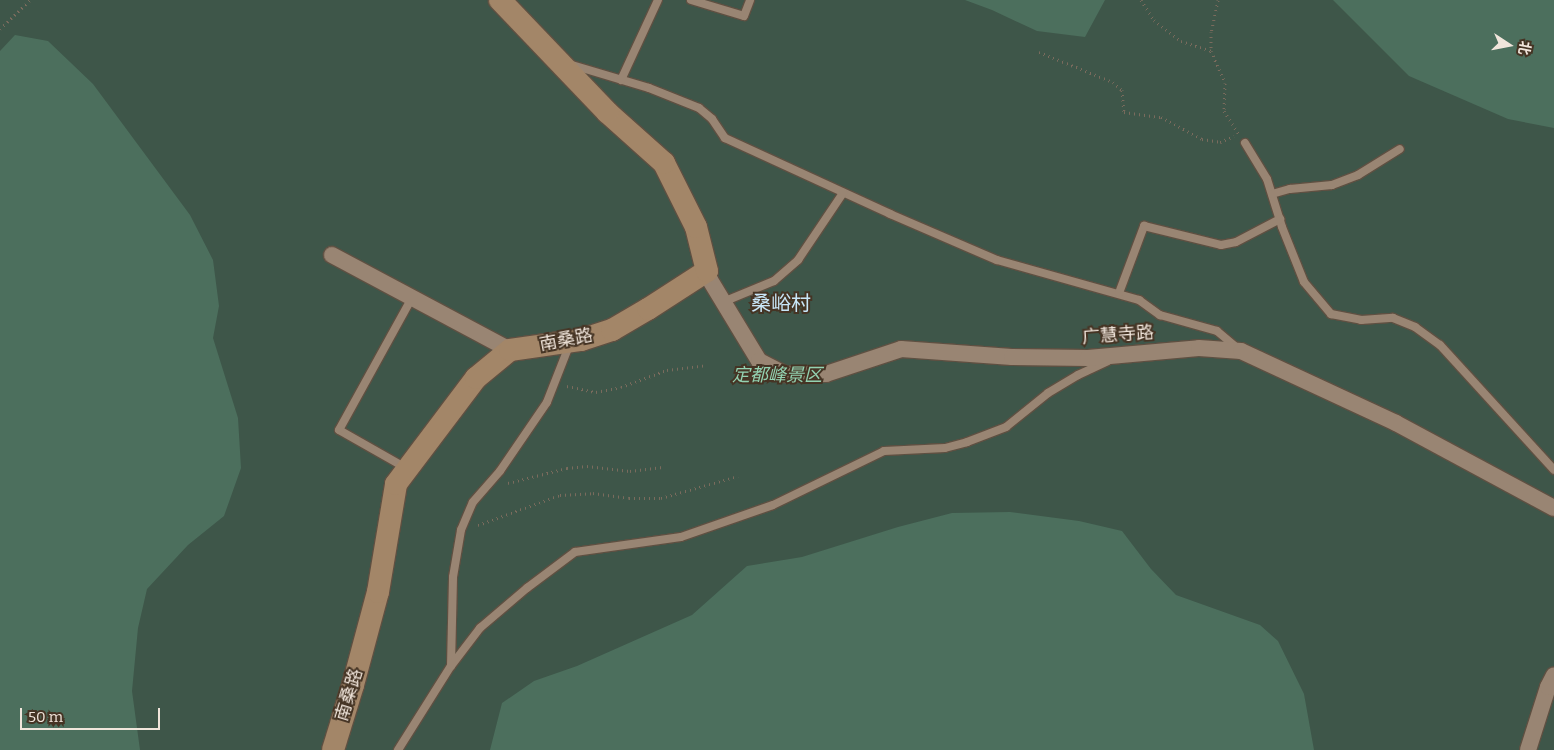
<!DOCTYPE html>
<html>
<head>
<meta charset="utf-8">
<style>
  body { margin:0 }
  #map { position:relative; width:1554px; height:750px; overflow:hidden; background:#453424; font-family:Bitter,"Noto Sans SC",serif }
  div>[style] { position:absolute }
  .green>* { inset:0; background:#3e5649 }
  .forest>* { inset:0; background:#4c6f5d }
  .path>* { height:3px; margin-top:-1.5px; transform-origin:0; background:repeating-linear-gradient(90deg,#7a6b5d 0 1px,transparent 0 5px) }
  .roads { filter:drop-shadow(1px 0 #5e5042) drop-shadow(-1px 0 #5e5042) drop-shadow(0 1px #5e5042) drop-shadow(0 -1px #5e5042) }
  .lane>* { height:8px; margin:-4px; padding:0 4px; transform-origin:4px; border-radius:4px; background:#998573 }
  .street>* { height:16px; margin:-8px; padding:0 8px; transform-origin:8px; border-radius:8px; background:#998573 }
  .secondary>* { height:22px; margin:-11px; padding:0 11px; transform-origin:11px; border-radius:11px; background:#a38668 }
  span { translate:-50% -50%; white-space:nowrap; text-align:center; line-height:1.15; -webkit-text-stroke:4px #453424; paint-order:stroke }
  .street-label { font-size:18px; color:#f0e5db }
  .park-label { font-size:18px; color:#93d2b1; font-style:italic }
  .quarter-label { font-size:20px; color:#c8e6f8 }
  .north { position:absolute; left:1484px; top:20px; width:50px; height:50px; -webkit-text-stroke:4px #453424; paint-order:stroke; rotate:101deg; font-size:14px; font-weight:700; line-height:20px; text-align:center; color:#f0e5db }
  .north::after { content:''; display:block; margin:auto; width:18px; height:22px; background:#f0e5db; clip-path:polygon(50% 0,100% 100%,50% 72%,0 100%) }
  .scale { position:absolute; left:20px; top:708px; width:140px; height:22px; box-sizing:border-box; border:2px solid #f0e5db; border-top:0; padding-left:6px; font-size:15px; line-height:18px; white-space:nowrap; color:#f0e5db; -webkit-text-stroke:4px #453424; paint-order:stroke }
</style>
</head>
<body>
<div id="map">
  <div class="green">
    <div style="clip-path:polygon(0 0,1554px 0,1554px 750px,0 750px)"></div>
  </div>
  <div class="forest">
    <div style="clip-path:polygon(965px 0,1105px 0,1085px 37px,1037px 31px,992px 10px)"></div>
    <div style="clip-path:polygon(1333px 0,1554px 0,1554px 128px,1508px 119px,1409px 76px)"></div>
    <div style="clip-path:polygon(15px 35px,48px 41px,93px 84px,190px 215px,213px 260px,219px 306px,213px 338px,238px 418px,241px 468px,224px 516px,188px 545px,147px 589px,138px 628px,132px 691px,140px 750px,0 750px,0 51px)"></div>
    <div style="clip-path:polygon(1010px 512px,1079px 521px,1122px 531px,1151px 569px,1176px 595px,1260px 625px,1278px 641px,1304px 694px,1314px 750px,490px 750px,502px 703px,534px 681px,577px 666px,692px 615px,747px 566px,802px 557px,898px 527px,952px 513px)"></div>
  </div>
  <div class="path">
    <div style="left:1141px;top:0;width:24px;rotate:57deg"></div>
    <div style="left:1154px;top:20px;width:34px;rotate:38deg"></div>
    <div style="left:1181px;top:41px;width:32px;rotate:18deg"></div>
    <div style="left:1218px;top:0;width:33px;rotate:102deg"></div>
    <div style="left:1211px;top:32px;width:19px;rotate:90deg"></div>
    <div style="left:1211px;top:51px;width:35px;rotate:66deg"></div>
    <div style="left:1225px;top:83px;width:28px;rotate:92deg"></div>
    <div style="left:1224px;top:111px;width:27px;rotate:57deg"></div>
    <div style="left:0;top:29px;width:42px;rotate:-44deg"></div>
    <div style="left:1039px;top:52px;width:80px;rotate:22.1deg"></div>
    <div style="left:1113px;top:82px;width:12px;rotate:42deg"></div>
    <div style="left:1122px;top:90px;width:22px;rotate:85deg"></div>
    <div style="left:1124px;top:112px;width:37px;rotate:8deg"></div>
    <div style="left:1161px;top:117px;width:47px;rotate:28.2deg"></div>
    <div style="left:1202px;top:139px;width:18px;rotate:9deg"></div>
    <div style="left:1220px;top:142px;width:15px;rotate:-23deg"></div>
    <div style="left:567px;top:386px;width:30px;rotate:12deg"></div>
    <div style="left:596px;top:392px;width:25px;rotate:-11deg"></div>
    <div style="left:621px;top:387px;width:49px;rotate:-20.3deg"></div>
    <div style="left:667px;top:370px;width:38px;rotate:-7deg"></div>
    <div style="left:508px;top:483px;width:61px;rotate:-14.3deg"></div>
    <div style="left:567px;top:468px;width:20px;rotate:-6deg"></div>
    <div style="left:587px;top:466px;width:43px;rotate:6.6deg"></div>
    <div style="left:630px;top:471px;width:35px;rotate:-7deg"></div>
    <div style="left:478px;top:525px;width:87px;rotate:-20.1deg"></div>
    <div style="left:560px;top:495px;width:33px;rotate:-3deg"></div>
    <div style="left:593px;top:493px;width:36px;rotate:8deg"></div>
    <div style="left:629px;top:498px;width:32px"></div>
    <div style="left:661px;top:498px;width:80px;rotate:-15.9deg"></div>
  </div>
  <div class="roads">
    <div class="lane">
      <div style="left:691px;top:0;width:55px;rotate:16.8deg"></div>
      <div style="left:744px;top:16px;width:17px;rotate:-69deg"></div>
      <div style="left:572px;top:65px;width:80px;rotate:16.6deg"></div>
      <div style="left:649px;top:88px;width:54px;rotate:21.8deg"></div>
      <div style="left:699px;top:108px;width:17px;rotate:40deg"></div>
      <div style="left:712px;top:119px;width:23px;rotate:56deg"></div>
      <div style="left:725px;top:138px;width:182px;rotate:24.7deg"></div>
      <div style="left:890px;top:214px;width:116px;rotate:23.3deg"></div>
      <div style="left:997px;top:260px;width:148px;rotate:15.7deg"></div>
      <div style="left:1139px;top:300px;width:26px;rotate:36deg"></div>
      <div style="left:1160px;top:315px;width:59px;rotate:15.7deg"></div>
      <div style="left:1217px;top:331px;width:26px;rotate:40deg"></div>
      <div style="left:621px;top:80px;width:88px;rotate:-65.2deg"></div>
      <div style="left:1245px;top:143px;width:42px;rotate:58.6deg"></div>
      <div style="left:1267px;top:179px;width:50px;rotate:72.6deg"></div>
      <div style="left:1282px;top:227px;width:59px;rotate:68.2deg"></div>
      <div style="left:1304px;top:282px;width:42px;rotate:49.8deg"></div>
      <div style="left:1331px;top:314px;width:31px;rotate:11deg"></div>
      <div style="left:1361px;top:320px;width:32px;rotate:-4deg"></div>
      <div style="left:1393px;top:318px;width:24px;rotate:22deg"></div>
      <div style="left:1415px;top:327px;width:31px;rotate:36deg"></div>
      <div style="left:1440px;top:345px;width:169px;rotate:47.6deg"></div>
      <div style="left:1272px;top:194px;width:19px;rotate:-16deg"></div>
      <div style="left:1290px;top:189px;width:42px;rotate:-5.4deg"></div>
      <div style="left:1332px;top:185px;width:28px;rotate:-21deg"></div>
      <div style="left:1358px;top:175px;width:49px;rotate:-31.8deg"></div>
      <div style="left:1119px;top:293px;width:72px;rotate:-69.5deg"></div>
      <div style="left:1144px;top:226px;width:79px;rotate:13.9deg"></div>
      <div style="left:1221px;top:245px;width:15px;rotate:-11deg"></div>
      <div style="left:1236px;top:242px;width:50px;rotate:-27.6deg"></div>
      <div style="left:723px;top:302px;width:55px;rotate:-22.4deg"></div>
      <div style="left:774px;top:281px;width:32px;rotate:-41deg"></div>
      <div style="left:798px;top:260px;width:81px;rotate:-56.1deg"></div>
      <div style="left:406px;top:468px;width:77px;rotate:-150.4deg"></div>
      <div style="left:339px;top:430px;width:151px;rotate:-61.1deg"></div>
      <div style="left:451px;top:666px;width:89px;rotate:-88.7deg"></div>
      <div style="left:453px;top:577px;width:48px;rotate:-80.3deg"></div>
      <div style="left:461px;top:530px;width:30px;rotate:-67deg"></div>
      <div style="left:473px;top:502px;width:41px;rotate:-48.9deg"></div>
      <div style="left:500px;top:471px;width:83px;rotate:-55.7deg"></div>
      <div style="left:547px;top:402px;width:60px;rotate:-68.6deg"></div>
      <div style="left:398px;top:750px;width:99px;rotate:-57.8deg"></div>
      <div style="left:451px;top:666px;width:48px;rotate:-52.7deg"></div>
      <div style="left:480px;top:628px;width:62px;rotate:-40.4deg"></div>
      <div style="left:527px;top:588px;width:60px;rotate:-36.9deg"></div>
      <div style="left:575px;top:552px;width:107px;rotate:-8.1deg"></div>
      <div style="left:681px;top:537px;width:97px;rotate:-19.2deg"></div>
      <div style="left:773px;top:505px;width:123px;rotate:-25.9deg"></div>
      <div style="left:884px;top:451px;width:61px;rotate:-2.8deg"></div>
      <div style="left:945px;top:448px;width:23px;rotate:-15deg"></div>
      <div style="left:967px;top:442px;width:42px;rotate:-21deg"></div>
      <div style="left:1006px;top:427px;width:54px;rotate:-39deg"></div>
      <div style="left:1048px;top:393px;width:35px;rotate:-31deg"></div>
      <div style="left:1078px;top:375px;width:33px;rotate:-25deg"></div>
    </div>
    <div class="street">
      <div style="left:332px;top:255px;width:202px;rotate:28.1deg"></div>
      <div style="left:707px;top:271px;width:9px;rotate:72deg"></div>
      <div style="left:710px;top:280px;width:95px;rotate:58.8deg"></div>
      <div style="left:759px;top:361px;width:29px;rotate:27deg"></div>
      <div style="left:785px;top:374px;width:41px"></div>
      <div style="left:826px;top:374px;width:79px;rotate:-18.4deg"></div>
      <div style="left:901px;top:349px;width:111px;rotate:4.1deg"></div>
      <div style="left:1012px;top:357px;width:76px;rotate:0.8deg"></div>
      <div style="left:1088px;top:358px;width:111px;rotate:-5.1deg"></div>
      <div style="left:1199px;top:348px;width:42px;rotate:4.1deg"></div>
      <div style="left:1241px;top:351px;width:171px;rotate:24.9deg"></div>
      <div style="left:1396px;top:423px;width:179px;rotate:28.3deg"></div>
      <div style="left:1528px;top:750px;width:66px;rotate:-72.4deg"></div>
      <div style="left:1548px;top:687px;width:13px;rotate:-63deg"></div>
    </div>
    <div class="secondary">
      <div style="left:333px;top:750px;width:68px;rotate:-72.9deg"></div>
      <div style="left:353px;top:685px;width:96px;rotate:-75deg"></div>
      <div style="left:378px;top:592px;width:109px;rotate:-80.5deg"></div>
      <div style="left:396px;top:484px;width:133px;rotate:-53deg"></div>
      <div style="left:476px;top:378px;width:44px;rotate:-39.5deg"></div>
      <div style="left:510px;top:350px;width:72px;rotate:-8deg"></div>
      <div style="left:581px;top:340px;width:33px;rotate:-18deg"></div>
      <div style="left:612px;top:330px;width:42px;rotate:-30.3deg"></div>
      <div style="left:648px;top:309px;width:70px;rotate:-32.8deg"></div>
      <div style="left:707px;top:271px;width:45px;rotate:-104deg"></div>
      <div style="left:696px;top:227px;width:72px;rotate:-116.6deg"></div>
      <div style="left:664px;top:163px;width:76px;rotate:-138.2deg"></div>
      <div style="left:607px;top:112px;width:155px;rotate:-133.7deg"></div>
    </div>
  </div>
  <div class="street-label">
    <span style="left:1118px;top:335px;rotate:-4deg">广慧寺路</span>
    <span style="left:566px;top:340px;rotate:-11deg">南桑路</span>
    <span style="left:349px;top:695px;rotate:-73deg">南桑路</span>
  </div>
  <div class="park-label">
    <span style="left:777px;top:375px">定都峰景区</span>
  </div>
  <div class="quarter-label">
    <span style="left:781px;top:303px">桑峪村</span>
  </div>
  <div class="north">北</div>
  <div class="scale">50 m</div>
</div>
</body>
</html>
